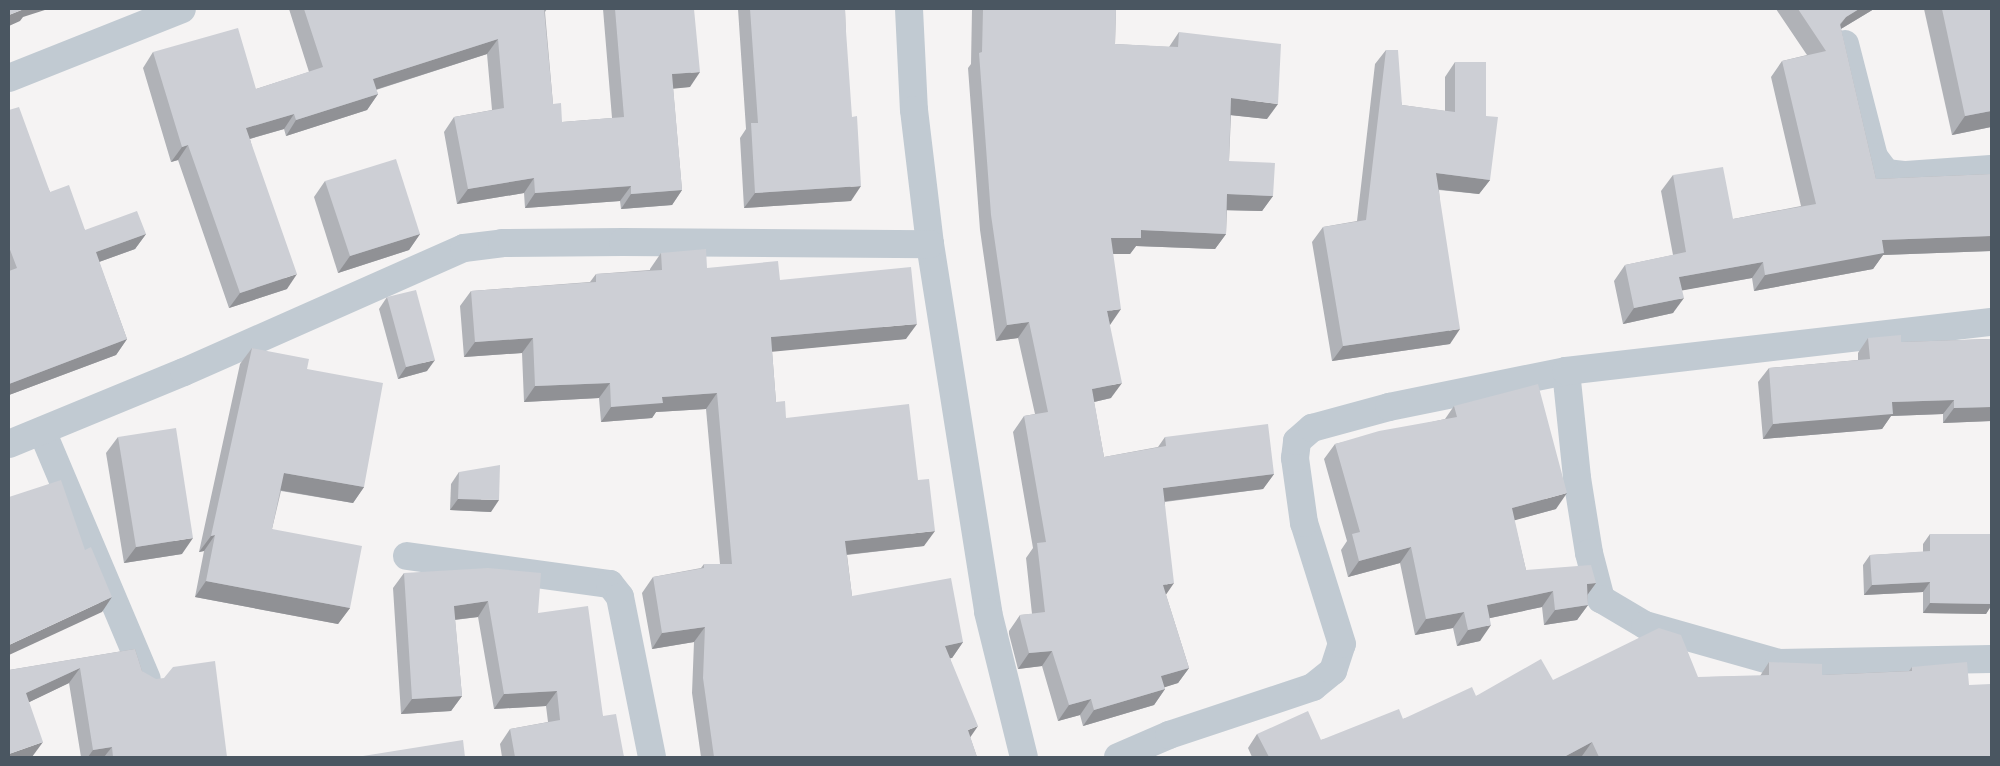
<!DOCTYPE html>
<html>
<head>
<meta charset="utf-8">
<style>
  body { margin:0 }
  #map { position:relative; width:2000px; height:766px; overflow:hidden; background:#f5f3f3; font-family:"Noto Sans",sans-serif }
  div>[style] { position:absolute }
  .minor>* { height:28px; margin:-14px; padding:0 14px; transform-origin:14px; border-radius:14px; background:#c1cad2 }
  .wall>* { inset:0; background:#b0b2b7 }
  .shaded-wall>* { inset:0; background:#909195 }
  .building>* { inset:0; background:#cdcfd5 }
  span { translate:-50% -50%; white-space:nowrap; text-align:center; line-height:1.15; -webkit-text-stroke:4px #fff; paint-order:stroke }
  .frame { position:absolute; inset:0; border:10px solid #4a5661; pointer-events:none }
</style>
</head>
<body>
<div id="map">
  <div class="minor">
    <div style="left:909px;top:9px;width:101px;rotate:87.2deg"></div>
    <div style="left:914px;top:110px;width:135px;rotate:83.2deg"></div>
    <div style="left:930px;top:244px;width:373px;rotate:81deg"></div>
    <div style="left:988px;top:612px;width:149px;rotate:76.1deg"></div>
    <div style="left:1845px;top:44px;width:117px;rotate:75.6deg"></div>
    <div style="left:1874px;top:157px;width:20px;rotate:53deg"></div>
    <div style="left:1886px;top:173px;width:20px;rotate:6deg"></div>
    <div style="left:1906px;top:175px;width:85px;rotate:-4deg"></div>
    <div style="left:9px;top:78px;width:186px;rotate:-21.7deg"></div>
    <div style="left:1566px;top:371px;width:108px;rotate:84.1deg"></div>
    <div style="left:1577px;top:478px;width:76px;rotate:80.9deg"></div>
    <div style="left:1589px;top:553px;width:48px;rotate:75.4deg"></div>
    <div style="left:1601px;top:599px;width:51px;rotate:30.6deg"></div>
    <div style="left:1645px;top:625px;width:139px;rotate:15.8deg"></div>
    <div style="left:1779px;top:663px;width:212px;rotate:-1.1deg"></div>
    <div style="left:42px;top:431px;width:269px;rotate:67.1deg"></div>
    <div style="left:9px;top:444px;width:189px;rotate:-22.4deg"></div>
    <div style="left:184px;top:372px;width:306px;rotate:-23.9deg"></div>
    <div style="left:464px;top:248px;width:38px;rotate:-7deg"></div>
    <div style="left:502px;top:243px;width:121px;rotate:-0.5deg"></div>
    <div style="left:623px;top:242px;width:307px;rotate:0.4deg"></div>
    <div style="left:407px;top:556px;width:205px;rotate:7.9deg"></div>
    <div style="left:610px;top:584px;width:16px;rotate:52deg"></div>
    <div style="left:620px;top:597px;width:163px;rotate:78.7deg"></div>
    <div style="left:1118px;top:757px;width:56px;rotate:-23.3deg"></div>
    <div style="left:1169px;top:735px;width:152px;rotate:-18.4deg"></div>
    <div style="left:1313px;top:687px;width:26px;rotate:-39deg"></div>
    <div style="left:1333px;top:671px;width:28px;rotate:-72deg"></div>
    <div style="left:1342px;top:644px;width:127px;rotate:-107.4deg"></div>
    <div style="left:1304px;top:523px;width:66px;rotate:-97.9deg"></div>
    <div style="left:1295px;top:458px;width:17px;rotate:-83deg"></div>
    <div style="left:1297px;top:441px;width:20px;rotate:-41deg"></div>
    <div style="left:1312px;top:428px;width:80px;rotate:-15.3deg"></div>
    <div style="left:1389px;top:407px;width:181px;rotate:-11.5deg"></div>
    <div style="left:1566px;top:371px;width:428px;rotate:-6.6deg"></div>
  </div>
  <div class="wall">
    <div style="clip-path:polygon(289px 9px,547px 9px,545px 12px,553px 104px,562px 122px,612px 118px,603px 9px,694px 9px,690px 87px,673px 88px,682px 190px,672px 205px,621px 209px,620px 201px,525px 208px,524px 193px,457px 204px,444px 132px,454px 117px,492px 110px,487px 54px,376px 90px,378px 94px,367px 110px,286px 136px,284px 129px,250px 139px,287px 289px,229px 308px,178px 160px,171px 162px,143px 68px,153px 52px,256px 89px,309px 72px)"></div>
    <div style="clip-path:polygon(738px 9px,845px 9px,851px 201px,744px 208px,740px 138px,746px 129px)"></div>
    <div style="clip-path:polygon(972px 9px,1116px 9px,1115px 44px,1169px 47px,1179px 32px,1267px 119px,1231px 115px,1229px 161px,1273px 196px,1262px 211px,1227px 210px,1226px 234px,1215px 249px,1136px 246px,1130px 254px,1113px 254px,1110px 325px,1111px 398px,1094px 402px,1104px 457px,1158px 447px,1165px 437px,1274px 474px,1263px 489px,1165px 502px,1166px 595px,1189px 668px,1178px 683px,1164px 687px,1165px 689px,1154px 705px,1083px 726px,1080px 715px,1058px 721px,1042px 666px,1018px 669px,1009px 634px,1009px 631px,1020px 615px,1032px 614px,1026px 558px,1033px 548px,1013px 432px,1024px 416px,1035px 414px,1018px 338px,996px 341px,980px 230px,968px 68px,971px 64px)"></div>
    <div style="clip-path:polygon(1776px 9px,1874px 9px,1841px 29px,1876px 179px,1991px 174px,1991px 251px,1883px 255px,1873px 269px,1754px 291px,1752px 278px,1682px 290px,1673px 313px,1623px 324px,1614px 281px,1625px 265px,1673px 255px,1661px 191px,1673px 175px,1733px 219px,1801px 206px,1771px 77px,1782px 61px,1807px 55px)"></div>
    <div style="clip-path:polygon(1924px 9px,1991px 9px,1991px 127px,1952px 135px)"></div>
    <div style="clip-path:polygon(1386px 50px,1402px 105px,1445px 111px,1445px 77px,1455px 62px,1486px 116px,1490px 180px,1479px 194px,1439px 190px,1450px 344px,1332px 361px,1312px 242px,1323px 227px,1357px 221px,1375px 64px)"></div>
    <div style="clip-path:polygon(9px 110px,50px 192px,85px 230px,146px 234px,135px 249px,99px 262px,127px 339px,116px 355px,9px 395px)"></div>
    <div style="clip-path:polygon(325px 181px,420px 234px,409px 250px,338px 273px,314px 197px)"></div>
    <div style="clip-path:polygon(661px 253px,707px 268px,780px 280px,906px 339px,772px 351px,776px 402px,786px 418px,924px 546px,847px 555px,852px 596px,963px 642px,952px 658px,950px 658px,970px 737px,977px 757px,701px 757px,692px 693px,694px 642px,652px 649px,642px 593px,653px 577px,701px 568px,704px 564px,720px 564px,706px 409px,656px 412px,652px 418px,601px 422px,599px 398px,524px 402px,522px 353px,464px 357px,460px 306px,471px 291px,590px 282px,596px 274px,650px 270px,650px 269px)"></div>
    <div style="clip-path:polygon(387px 297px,427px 371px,398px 379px,379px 309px)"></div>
    <div style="clip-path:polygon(1868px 338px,1901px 342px,1991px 339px,1991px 421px,1943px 423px,1943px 414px,1891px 416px,1882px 429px,1763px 439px,1758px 382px,1769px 368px,1858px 360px,1858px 353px)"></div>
    <div style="clip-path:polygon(252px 348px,307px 369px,364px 487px,353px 503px,281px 491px,272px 529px,350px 608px,338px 624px,195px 597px,204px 551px,199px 552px,240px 364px)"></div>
    <div style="clip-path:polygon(1454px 406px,1556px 509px,1514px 520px,1526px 570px,1596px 583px,1588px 594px,1588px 605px,1577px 620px,1544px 625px,1542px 607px,1490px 618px,1480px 641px,1457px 646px,1453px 628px,1415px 635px,1400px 563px,1348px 577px,1341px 550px,1347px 541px,1324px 459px,1335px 444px,1445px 419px)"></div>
    <div style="clip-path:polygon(118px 437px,182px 554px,124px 563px,106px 453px)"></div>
    <div style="clip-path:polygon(459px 472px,491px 512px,450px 510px,451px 484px)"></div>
    <div style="clip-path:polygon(1930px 534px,1991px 534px,1991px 606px,1986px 614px,1923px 613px,1923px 592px,1864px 595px,1863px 565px,1870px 555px,1923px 552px,1923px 544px)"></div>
    <div style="clip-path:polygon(404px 573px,538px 613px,603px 716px,624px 757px,502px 757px,500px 744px,510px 729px,548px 722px,546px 706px,494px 709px,478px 617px,455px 620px,462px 696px,451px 711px,401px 714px,393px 588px)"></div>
    <div style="clip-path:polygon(135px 649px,142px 671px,227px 757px,81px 757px,69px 683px,29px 702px,9px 670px)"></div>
    <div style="clip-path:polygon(1769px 662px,1822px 675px,1909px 671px,1912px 667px,1969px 685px,1991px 757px,1583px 757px,1582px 756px,1580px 757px,1252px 757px,1248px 748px,1257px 734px,1321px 740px,1403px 719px,1476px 696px,1553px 680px,1760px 676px)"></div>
  </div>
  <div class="shaded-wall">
    <div style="clip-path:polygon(24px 9px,48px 9px,23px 17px,20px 21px,9px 26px,9px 15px)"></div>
    <div style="clip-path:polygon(1859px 9px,1874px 9px,1834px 33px,1829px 40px,1846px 17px)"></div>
    <div style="clip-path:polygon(498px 39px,487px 54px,362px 94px,373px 79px)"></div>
    <div style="clip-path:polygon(700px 72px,690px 87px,661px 90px,672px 74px)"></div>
    <div style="clip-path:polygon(378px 94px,367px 110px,286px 136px,296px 120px)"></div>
    <div style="clip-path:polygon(1231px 98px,1278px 104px,1267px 119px,1220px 114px)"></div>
    <div style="clip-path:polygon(1991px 111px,1991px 127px,1952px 135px,1965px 116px)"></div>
    <div style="clip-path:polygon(294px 114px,284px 129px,235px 143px,246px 128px)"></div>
    <div style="clip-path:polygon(188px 145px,178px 160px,171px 162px,182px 147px)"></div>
    <div style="clip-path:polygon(1436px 173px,1490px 180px,1479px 194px,1426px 188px)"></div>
    <div style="clip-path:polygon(534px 178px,524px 193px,457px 204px,468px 189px)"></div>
    <div style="clip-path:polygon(631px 186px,620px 201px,525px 208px,535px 193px)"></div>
    <div style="clip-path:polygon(861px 186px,851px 201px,744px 208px,755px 193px)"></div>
    <div style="clip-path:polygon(682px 190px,672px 205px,621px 209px,631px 194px)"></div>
    <div style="clip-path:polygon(1227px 194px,1273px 196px,1262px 211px,1216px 210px)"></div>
    <div style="clip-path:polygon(1141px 230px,1226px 234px,1215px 249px,1136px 246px,1130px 254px,1100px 254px,1111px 238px)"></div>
    <div style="clip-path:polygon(146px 234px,135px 249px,85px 267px,96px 252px)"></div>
    <div style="clip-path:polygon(420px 234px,409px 250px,338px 273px,350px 256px)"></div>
    <div style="clip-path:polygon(1991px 236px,1991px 251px,1883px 255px,1873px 269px,1754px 291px,1765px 275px,1882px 240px)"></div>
    <div style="clip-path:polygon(1763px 262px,1752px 278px,1668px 293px,1679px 277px)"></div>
    <div style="clip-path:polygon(297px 274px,287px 289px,229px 308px,240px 293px)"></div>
    <div style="clip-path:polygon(1684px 298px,1673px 313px,1623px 324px,1634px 308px)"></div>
    <div style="clip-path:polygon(1121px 309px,1110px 325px,1107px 311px)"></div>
    <div style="clip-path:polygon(1029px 322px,1018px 338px,996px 341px,1007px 325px)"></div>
    <div style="clip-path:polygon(917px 324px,906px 339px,760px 353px,771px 337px)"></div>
    <div style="clip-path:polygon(1460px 329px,1450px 344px,1332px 361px,1343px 346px)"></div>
    <div style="clip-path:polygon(533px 338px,522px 353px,464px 357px,475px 342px)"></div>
    <div style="clip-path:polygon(127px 339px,116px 355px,9px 395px,9px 384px)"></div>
    <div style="clip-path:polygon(435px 360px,427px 371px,398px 379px,406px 367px)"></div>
    <div style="clip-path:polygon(610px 383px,599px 398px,524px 402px,535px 386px)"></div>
    <div style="clip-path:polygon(1122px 383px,1111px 398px,1081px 405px,1092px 389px)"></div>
    <div style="clip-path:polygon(717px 393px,706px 409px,656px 412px,652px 418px,601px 422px,611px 407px,662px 397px)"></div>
    <div style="clip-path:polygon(1954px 400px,1943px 414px,1891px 416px,1882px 429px,1763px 439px,1773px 424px,1892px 402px)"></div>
    <div style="clip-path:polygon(1991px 407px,1991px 421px,1943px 423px,1954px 408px)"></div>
    <div style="clip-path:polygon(284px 473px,364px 487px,353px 503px,273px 489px)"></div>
    <div style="clip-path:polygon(1274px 474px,1263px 489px,1152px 503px,1163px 488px)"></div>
    <div style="clip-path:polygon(1567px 493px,1556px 509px,1501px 524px,1512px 508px)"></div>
    <div style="clip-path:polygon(458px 499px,499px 500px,491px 512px,450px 510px)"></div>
    <div style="clip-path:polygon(935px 531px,924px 546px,834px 556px,845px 541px)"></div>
    <div style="clip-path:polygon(215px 535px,204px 551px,199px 552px,211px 536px)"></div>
    <div style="clip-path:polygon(193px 538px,182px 554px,124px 563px,136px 547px)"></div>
    <div style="clip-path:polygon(1411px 547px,1400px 563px,1348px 577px,1359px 561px)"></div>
    <div style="clip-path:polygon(206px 581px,350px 608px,338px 624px,195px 597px)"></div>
    <div style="clip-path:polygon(1930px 582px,1923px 592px,1864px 595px,1872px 585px)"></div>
    <div style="clip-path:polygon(1174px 583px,1163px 599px,1163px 585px)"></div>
    <div style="clip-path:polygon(1596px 583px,1585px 598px,1587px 584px)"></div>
    <div style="clip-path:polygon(1553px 591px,1542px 607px,1476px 621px,1487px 605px)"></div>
    <div style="clip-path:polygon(112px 597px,102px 612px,9px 655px,9px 645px)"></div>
    <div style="clip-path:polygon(488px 601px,478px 617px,443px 621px,454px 606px)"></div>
    <div style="clip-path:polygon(1930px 603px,1991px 604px,1991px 606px,1986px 614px,1923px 613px)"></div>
    <div style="clip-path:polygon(1588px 605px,1577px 620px,1544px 625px,1555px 610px)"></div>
    <div style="clip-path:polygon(1464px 612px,1453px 628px,1415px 635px,1426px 619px)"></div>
    <div style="clip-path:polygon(1491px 625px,1480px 641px,1457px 646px,1468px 630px)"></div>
    <div style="clip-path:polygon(705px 627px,694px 642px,652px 649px,662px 633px)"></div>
    <div style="clip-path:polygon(963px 642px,952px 658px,935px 661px,945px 646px)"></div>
    <div style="clip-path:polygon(1052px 651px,1042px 666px,1018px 669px,1029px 653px)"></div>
    <div style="clip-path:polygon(80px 668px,69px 683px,15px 709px,26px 693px)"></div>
    <div style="clip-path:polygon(1189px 668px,1178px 683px,1150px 692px,1161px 676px)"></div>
    <div style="clip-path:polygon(1165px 689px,1154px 705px,1083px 726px,1094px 710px)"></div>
    <div style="clip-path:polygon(557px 691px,546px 706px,494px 709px,504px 694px)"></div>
    <div style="clip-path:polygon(462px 696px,451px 711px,401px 714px,412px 699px)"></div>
    <div style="clip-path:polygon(1091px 699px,1080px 715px,1058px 721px,1069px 705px)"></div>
    <div style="clip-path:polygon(978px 726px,967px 742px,968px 730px)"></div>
    <div style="clip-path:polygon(43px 742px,32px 757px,9px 757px,9px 754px)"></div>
    <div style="clip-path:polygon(1592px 742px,1582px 756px,1580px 757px,1564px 757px)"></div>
    <div style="clip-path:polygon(112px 747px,104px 757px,88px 757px,93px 750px)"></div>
  </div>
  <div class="building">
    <div style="clip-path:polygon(9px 9px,24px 9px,9px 15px)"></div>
    <div style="clip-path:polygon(304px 9px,544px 9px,553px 104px,561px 103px,562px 122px,624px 117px,615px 9px,694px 9px,700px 72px,672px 74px,682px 190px,631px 194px,631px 186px,535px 193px,534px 178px,468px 189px,454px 117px,504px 108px,498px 39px,373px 79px,378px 94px,296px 120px,294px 114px,246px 128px,297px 274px,240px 293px,188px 145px,182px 147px,153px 52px,238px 28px,256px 89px,323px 67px)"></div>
    <div style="clip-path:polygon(750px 9px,845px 9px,846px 31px,852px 117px,857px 116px,861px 186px,755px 193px,751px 123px,758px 123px)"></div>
    <div style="clip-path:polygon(983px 9px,1116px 9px,1115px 44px,1178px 47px,1179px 32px,1281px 44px,1278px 104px,1231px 98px,1229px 161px,1275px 163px,1273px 196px,1227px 194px,1226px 234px,1141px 230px,1141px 238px,1111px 238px,1121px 309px,1107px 311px,1122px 383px,1092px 389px,1104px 457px,1166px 446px,1165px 437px,1268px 424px,1274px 474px,1163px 488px,1174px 583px,1163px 585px,1189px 668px,1161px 676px,1165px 689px,1094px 710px,1091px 699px,1069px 705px,1052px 651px,1029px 653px,1020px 618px,1020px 615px,1045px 612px,1037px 543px,1046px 542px,1024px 416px,1048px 412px,1029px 322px,1007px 325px,991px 215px,979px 53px,982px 52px)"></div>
    <div style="clip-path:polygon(1798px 9px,1859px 9px,1846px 17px,1840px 24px,1876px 179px,1991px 174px,1991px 236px,1882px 240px,1884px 253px,1765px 275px,1763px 262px,1679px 277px,1684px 298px,1634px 308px,1625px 265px,1686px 252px,1673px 175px,1723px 167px,1733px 219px,1816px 204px,1782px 61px,1826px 51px)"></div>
    <div style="clip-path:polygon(1942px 9px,1991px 9px,1991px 111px,1965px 116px)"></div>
    <div style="clip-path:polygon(1386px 50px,1398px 50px,1402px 105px,1455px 112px,1455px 62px,1486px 62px,1486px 116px,1498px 117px,1490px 180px,1436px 173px,1460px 329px,1343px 346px,1323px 227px,1366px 220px)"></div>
    <div style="clip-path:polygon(19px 107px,50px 192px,69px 185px,85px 230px,137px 211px,146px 234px,96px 252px,127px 339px,9px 384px,9px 271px,17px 268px,9px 247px,9px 110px)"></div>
    <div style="clip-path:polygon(396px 159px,420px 234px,350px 256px,325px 181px)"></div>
    <div style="clip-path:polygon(706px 249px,707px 268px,778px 261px,780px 280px,911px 267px,917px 324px,771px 337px,776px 402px,785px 401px,786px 418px,909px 404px,918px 480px,929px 479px,935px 531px,845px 541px,852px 596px,951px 578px,963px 642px,945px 646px,978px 726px,968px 730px,977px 757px,714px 757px,703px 678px,705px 627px,662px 633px,653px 577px,704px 568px,704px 564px,732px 564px,717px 393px,662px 397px,663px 403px,611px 407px,610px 383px,535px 386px,533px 338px,475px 342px,471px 291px,596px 282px,596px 274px,662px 270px,661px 253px)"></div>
    <div style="clip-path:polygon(416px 290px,435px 360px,406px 367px,387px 297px)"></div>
    <div style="clip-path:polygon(1901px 335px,1901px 342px,1991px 339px,1991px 407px,1954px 408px,1954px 400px,1892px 402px,1893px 414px,1773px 424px,1769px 368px,1870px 359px,1868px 338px)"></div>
    <div style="clip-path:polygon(252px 348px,309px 359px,307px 369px,383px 383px,364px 487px,284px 473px,272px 529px,362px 546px,350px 608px,206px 581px,215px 535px,211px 536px)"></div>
    <div style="clip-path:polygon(1538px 384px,1567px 493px,1512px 508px,1526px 570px,1591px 565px,1596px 583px,1587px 584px,1588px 605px,1555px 610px,1553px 591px,1487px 605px,1491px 625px,1468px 630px,1464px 612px,1426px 619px,1411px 547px,1359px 561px,1352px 534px,1360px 532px,1335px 444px,1379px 431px,1457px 417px,1454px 406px)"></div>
    <div style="clip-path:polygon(176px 428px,193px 538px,136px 547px,118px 437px)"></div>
    <div style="clip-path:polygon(500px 465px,499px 500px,458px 499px,459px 472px)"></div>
    <div style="clip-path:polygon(61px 480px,85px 550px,91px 547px,112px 597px,9px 645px,9px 497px)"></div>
    <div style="clip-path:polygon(1930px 534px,1991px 534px,1991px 604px,1930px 603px,1930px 582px,1872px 585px,1870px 555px,1930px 551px)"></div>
    <div style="clip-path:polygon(488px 568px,541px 573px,538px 613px,588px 606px,603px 716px,616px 714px,624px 757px,515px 757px,510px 729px,560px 720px,557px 691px,504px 694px,488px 601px,454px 606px,462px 696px,412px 699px,404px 573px)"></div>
    <div style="clip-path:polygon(1659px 628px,1681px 635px,1698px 677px,1769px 675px,1769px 662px,1822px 664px,1822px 675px,1912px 671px,1912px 667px,1967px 662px,1969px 685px,1991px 684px,1991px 757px,1599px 757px,1592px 742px,1564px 757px,1269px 757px,1257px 734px,1308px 711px,1321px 740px,1399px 709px,1403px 719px,1472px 687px,1476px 696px,1541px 659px,1553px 680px)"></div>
    <div style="clip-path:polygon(135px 649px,142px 671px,156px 679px,164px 678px,173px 667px,215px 661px,227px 757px,113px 757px,112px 747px,93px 750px,80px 668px,26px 693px,43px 742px,9px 754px,9px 670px)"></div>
    <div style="clip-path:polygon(463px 740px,465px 757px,363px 757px,363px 756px)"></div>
  </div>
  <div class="frame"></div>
</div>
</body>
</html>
